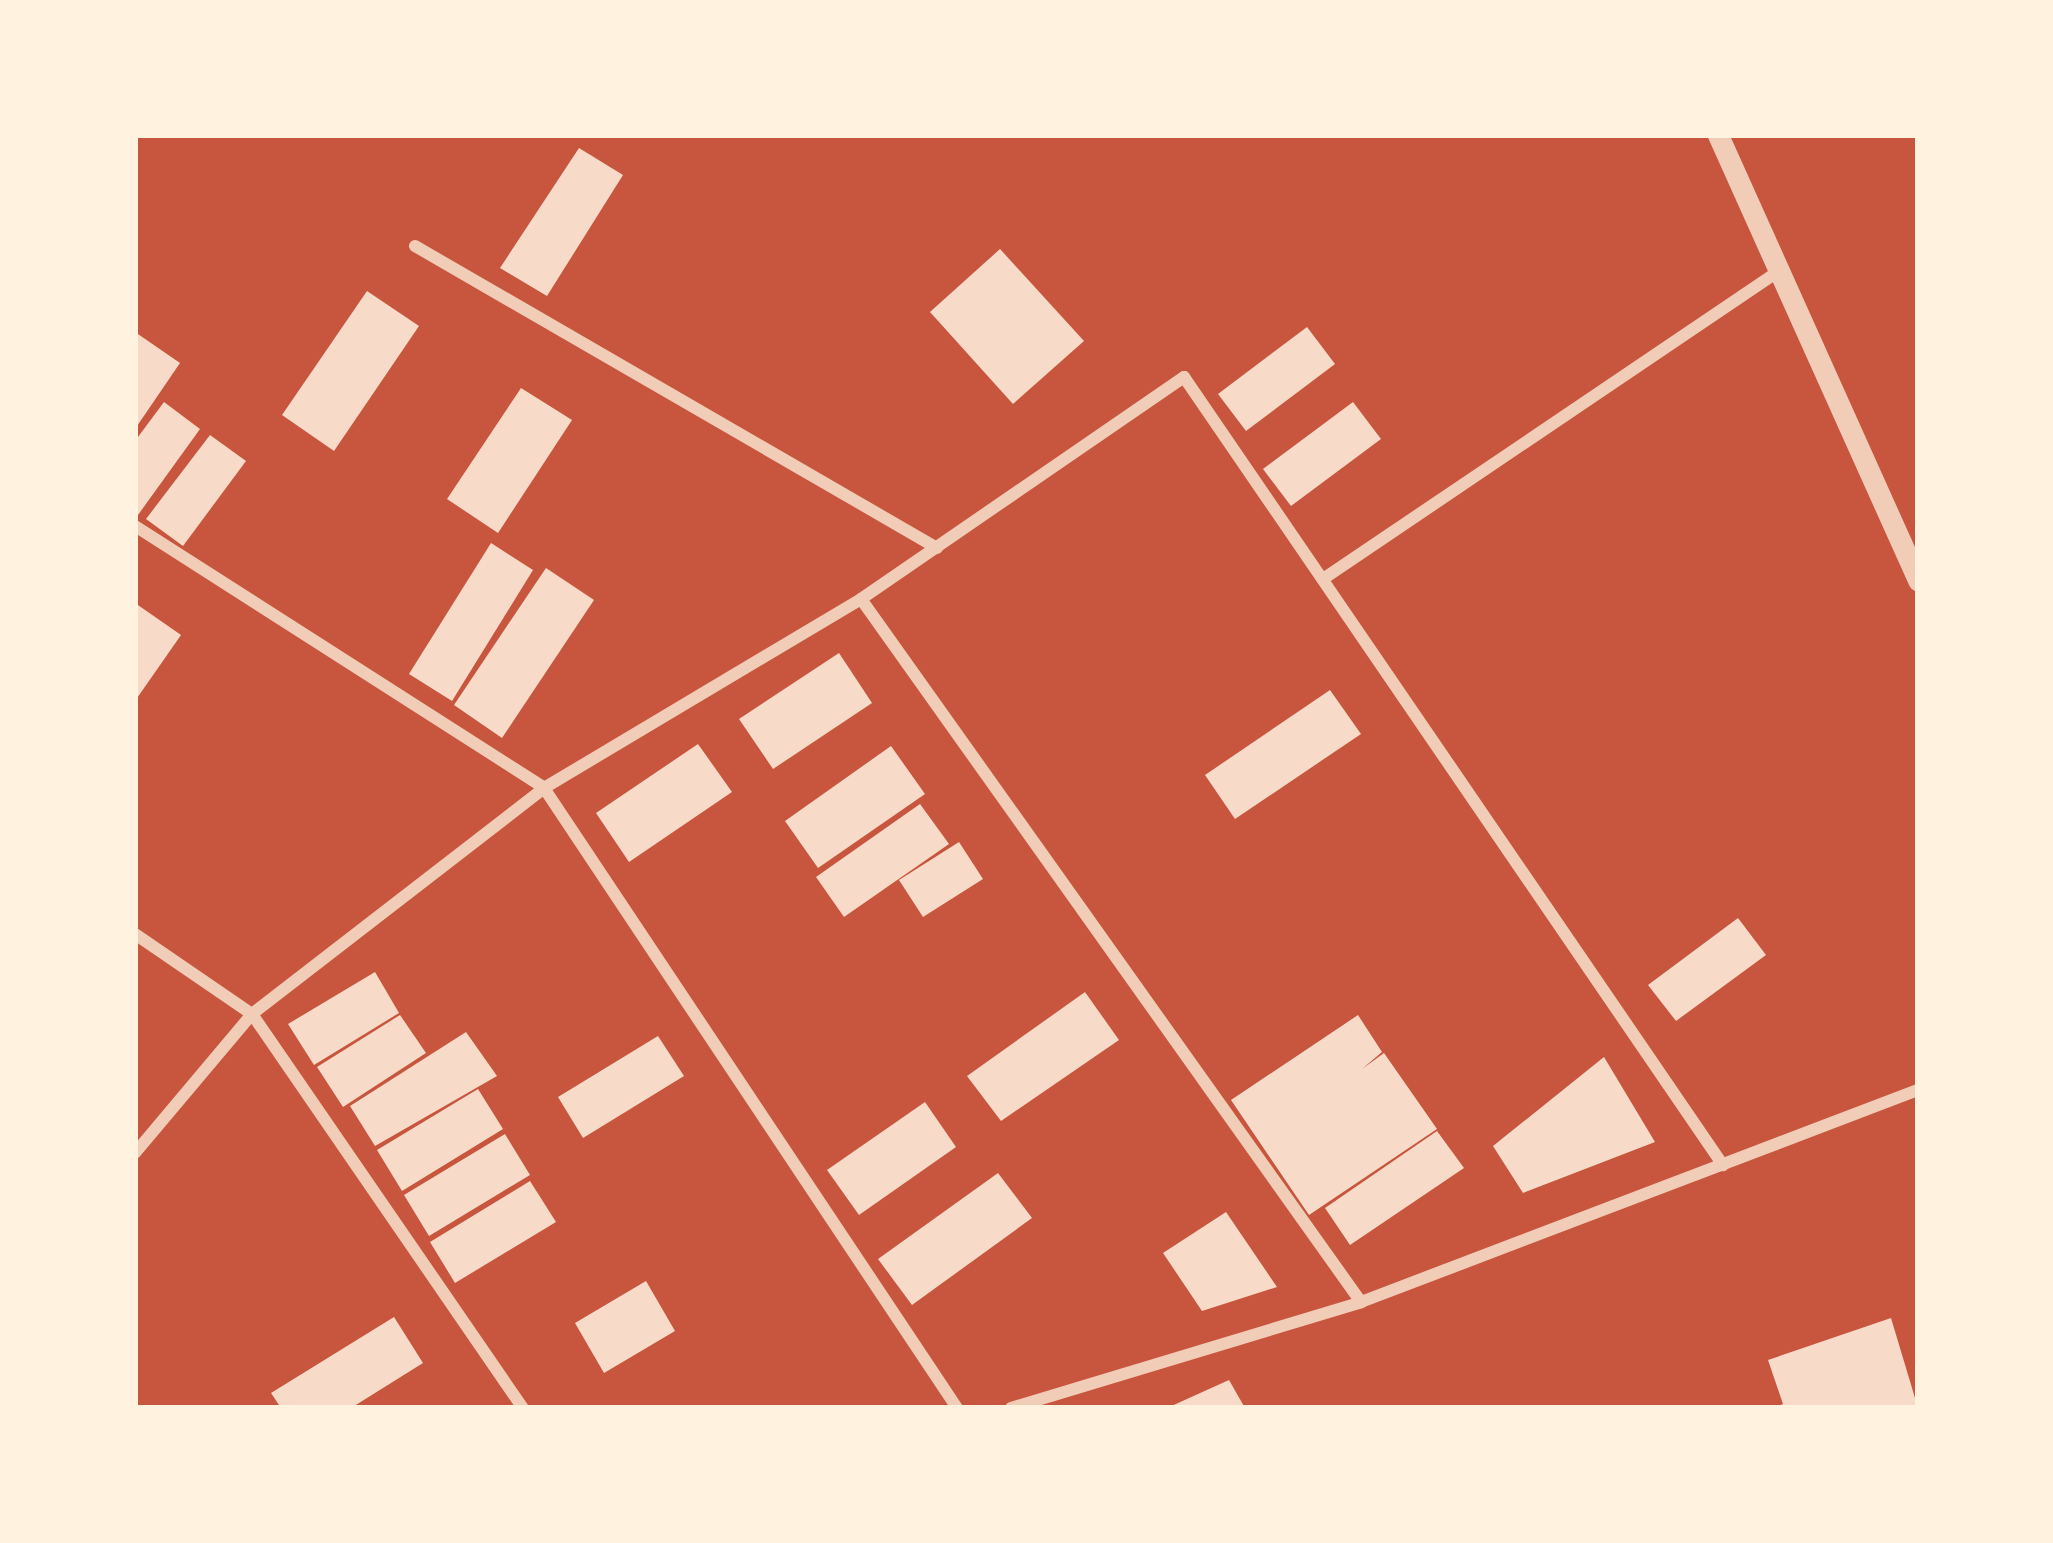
<!DOCTYPE html>
<html>
<head>
<meta charset="utf-8">
<style>
  body { margin:0 }
  #map { position:relative; width:2053px; height:1543px; overflow:hidden; background:#c8553d; font-family:"Asap Condensed",sans-serif }
  div>[style] { position:absolute }
  .building>* { inset:0; background:#f7dbc8 }
  .minor>* { height:12px; margin:-6px; padding:0 6px; transform-origin:6px; border-radius:6px; background:#f1ccb7 }
  .tertiary>* { height:21px; margin:-10.5px; padding:0 10.5px; transform-origin:10.5px; border-radius:10.5px; background:#f1ccb7 }
  span { translate:-50% -50%; white-space:nowrap; text-align:center; line-height:1.15; -webkit-text-stroke:9px #fff3e0; paint-order:stroke }
  .frame { position:absolute; inset:0; border:138px solid #fff3e0; pointer-events:none }
</style>
</head>
<body>
<div id="map">
  <div class="building">
    <div style="clip-path:polygon(579px 148px,623px 175px,547px 296px,500px 268px)"></div>
    <div style="clip-path:polygon(1000px 249px,1084px 341px,1013px 404px,930px 312px)"></div>
    <div style="clip-path:polygon(367px 291px,419px 326px,334px 451px,282px 415px)"></div>
    <div style="clip-path:polygon(1307px 327px,1335px 364px,1246px 431px,1218px 394px)"></div>
    <div style="clip-path:polygon(135px 332px,180px 363px,135px 429px)"></div>
    <div style="clip-path:polygon(521px 388px,572px 420px,498px 533px,447px 499px)"></div>
    <div style="clip-path:polygon(164px 402px,200px 429px,138px 515px,135px 441px)"></div>
    <div style="clip-path:polygon(1353px 402px,1381px 439px,1291px 506px,1263px 469px)"></div>
    <div style="clip-path:polygon(210px 435px,246px 461px,183px 546px,146px 519px)"></div>
    <div style="clip-path:polygon(491px 543px,533px 570px,452px 701px,409px 674px)"></div>
    <div style="clip-path:polygon(546px 568px,594px 600px,502px 738px,454px 705px)"></div>
    <div style="clip-path:polygon(135px 603px,181px 635px,135px 701px)"></div>
    <div style="clip-path:polygon(839px 653px,872px 703px,773px 769px,739px 719px)"></div>
    <div style="clip-path:polygon(1330px 690px,1361px 734px,1235px 819px,1205px 775px)"></div>
    <div style="clip-path:polygon(698px 744px,732px 792px,629px 862px,596px 813px)"></div>
    <div style="clip-path:polygon(891px 746px,925px 794px,818px 868px,785px 821px)"></div>
    <div style="clip-path:polygon(920px 804px,949px 844px,844px 917px,816px 877px)"></div>
    <div style="clip-path:polygon(959px 842px,983px 879px,923px 917px,899px 880px)"></div>
    <div style="clip-path:polygon(1738px 918px,1766px 955px,1676px 1021px,1648px 985px)"></div>
    <div style="clip-path:polygon(375px 972px,399px 1013px,314px 1065px,288px 1024px)"></div>
    <div style="clip-path:polygon(1085px 992px,1119px 1040px,1001px 1121px,967px 1076px)"></div>
    <div style="clip-path:polygon(400px 1015px,426px 1053px,343px 1107px,317px 1067px)"></div>
    <div style="clip-path:polygon(1358px 1015px,1382px 1052px,1362px 1069px,1384px 1053px,1437px 1129px,1309px 1215px,1231px 1100px)"></div>
    <div style="clip-path:polygon(466px 1032px,497px 1076px,375px 1146px,350px 1106px)"></div>
    <div style="clip-path:polygon(658px 1036px,684px 1076px,583px 1138px,558px 1097px)"></div>
    <div style="clip-path:polygon(1604px 1057px,1655px 1142px,1523px 1193px,1493px 1146px)"></div>
    <div style="clip-path:polygon(478px 1089px,503px 1129px,402px 1191px,377px 1150px)"></div>
    <div style="clip-path:polygon(925px 1102px,956px 1147px,859px 1215px,827px 1170px)"></div>
    <div style="clip-path:polygon(1437px 1131px,1464px 1168px,1350px 1245px,1325px 1208px)"></div>
    <div style="clip-path:polygon(505px 1134px,530px 1175px,429px 1236px,404px 1195px)"></div>
    <div style="clip-path:polygon(998px 1173px,1032px 1218px,912px 1305px,878px 1259px)"></div>
    <div style="clip-path:polygon(530px 1181px,556px 1222px,455px 1283px,430px 1242px)"></div>
    <div style="clip-path:polygon(1226px 1212px,1277px 1287px,1202px 1311px,1163px 1253px)"></div>
    <div style="clip-path:polygon(646px 1281px,675px 1331px,604px 1373px,575px 1323px)"></div>
    <div style="clip-path:polygon(394px 1317px,423px 1363px,351px 1408px,281px 1408px,271px 1393px)"></div>
    <div style="clip-path:polygon(1891px 1318px,1918px 1408px,1774px 1408px,1783px 1404px,1768px 1360px)"></div>
    <div style="clip-path:polygon(1229px 1380px,1245px 1408px,1167px 1408px)"></div>
  </div>
  <div class="minor">
    <div style="left:415px;top:246px;width:603px;rotate:30.05deg"></div>
    <div style="left:135px;top:526px;width:486px;rotate:32.6deg"></div>
    <div style="left:544px;top:788px;width:745px;rotate:56.33deg"></div>
    <div style="left:1323px;top:579px;width:547px;rotate:-34.04deg"></div>
    <div style="left:861px;top:599px;width:863px;rotate:54.58deg"></div>
    <div style="left:135px;top:934px;width:142px;rotate:34.4deg"></div>
    <div style="left:252px;top:1014px;width:478px;rotate:55.5deg"></div>
    <div style="left:135px;top:1153px;width:182px;rotate:-49.9deg"></div>
    <div style="left:252px;top:1014px;width:369px;rotate:-37.7deg"></div>
    <div style="left:544px;top:788px;width:369px;rotate:-30.8deg"></div>
    <div style="left:861px;top:599px;width:392px;rotate:-34.5deg"></div>
    <div style="left:1184px;top:377px;width:955px;rotate:55.63deg"></div>
    <div style="left:1011px;top:1408px;width:366px;rotate:-16.8deg"></div>
    <div style="left:1361px;top:1302px;width:596px;rotate:-20.84deg"></div>
  </div>
  <div class="tertiary">
    <div style="left:1718px;top:135px;width:489px;rotate:65.8deg"></div>
  </div>
  <div class="frame"></div>
</div>
</body>
</html>
